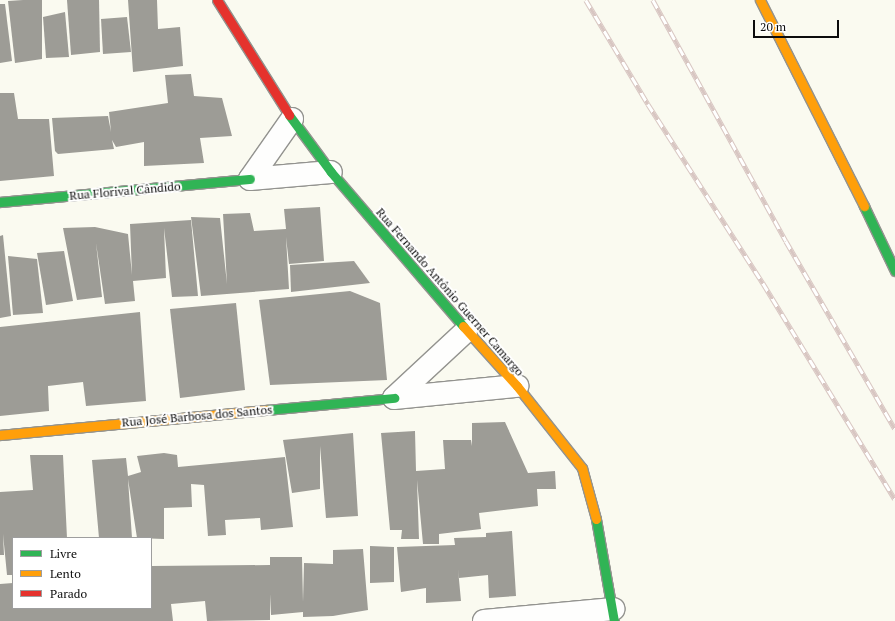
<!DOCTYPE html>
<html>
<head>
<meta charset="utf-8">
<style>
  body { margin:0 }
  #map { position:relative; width:895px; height:621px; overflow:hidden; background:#fafaf0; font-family:"PT Serif",serif }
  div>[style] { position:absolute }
  .building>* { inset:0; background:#9d9c96 }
  .roads { filter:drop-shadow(1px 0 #93938f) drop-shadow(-1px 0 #93938f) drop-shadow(0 1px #93938f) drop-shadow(0 -1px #93938f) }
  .street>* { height:22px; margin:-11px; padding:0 11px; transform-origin:11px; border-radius:11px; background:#fefefd }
  .fast>* { height:9px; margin:-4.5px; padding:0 4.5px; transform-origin:4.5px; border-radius:4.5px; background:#30b455 }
  .slow>* { height:9px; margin:-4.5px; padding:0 4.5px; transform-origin:4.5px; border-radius:4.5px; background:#ff9f0a }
  .jam>* { height:9px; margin:-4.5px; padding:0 4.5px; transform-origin:4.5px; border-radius:4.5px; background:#e5322d }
  .rail>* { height:4.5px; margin-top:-2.25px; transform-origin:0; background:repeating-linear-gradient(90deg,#fff 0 9px,#d8c6c2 0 18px); box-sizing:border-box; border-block:1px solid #d8c6c2 }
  span { translate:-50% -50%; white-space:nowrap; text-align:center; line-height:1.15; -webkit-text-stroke:4px #fff; paint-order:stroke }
  .street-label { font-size:12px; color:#0c0c0c }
  .legend { position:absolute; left:12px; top:537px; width:140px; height:72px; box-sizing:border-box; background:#fff; border:1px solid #9e9e9e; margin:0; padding:5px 7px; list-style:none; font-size:12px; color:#0c0c0c }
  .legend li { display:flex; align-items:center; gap:8px; height:20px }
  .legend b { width:20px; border:1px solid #9e9e9e }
  .scale { position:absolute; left:753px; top:20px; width:86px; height:18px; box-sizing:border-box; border:2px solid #0c0c0c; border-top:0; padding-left:5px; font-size:12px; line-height:14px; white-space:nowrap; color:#0c0c0c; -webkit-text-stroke:3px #fff; paint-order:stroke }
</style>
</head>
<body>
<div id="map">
  <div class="building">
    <div style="clip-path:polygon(23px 0,42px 0,42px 59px,15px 63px,8px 1px)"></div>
    <div style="clip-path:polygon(67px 0,99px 0,100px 52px,71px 55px)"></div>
    <div style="clip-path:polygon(128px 0,157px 0,158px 29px,180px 27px,183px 66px,133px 72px)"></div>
    <div style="clip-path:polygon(0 4px,5px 4px,12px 61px,0 63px)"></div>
    <div style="clip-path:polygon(65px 12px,69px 57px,46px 58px,43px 17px)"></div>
    <div style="clip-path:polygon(127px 17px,131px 52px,103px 54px,101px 19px)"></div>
    <div style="clip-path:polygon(191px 74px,194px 96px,222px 98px,232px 136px,200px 138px,204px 163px,144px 166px,144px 142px,116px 147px,112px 140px,114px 149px,58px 154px,55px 151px,52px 118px,108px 116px,111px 132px,109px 112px,168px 103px,165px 75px)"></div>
    <div style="clip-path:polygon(0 93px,14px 93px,18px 119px,49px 119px,54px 176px,0 181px)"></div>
    <div style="clip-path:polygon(320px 207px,324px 261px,289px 264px,286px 237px,289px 289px,201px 296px,191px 217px,220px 218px,227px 284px,223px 214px,250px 213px,254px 231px,286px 229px,284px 209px)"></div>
    <div style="clip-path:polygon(191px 220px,198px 296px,172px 297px,164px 228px,166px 278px,133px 281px,135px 301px,105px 304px,96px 243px,102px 297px,77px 300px,63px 228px,95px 227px,128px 234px,132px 275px,130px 224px)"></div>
    <div style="clip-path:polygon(3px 235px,11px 316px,0 318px,0 236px)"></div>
    <div style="clip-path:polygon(64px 251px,73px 301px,46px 305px,37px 253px)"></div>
    <div style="clip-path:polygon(8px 256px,37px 259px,43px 313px,13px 315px)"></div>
    <div style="clip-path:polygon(354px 261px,370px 283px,291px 292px,290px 265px)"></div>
    <div style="clip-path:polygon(350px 291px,380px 303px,387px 380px,270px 385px,259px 300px)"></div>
    <div style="clip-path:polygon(236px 303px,245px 390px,180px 398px,170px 309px)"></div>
    <div style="clip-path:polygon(140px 312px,146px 401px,86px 406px,83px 382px,48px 386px,49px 411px,0 416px,0 327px)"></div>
    <div style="clip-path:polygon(505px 422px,528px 473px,555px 471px,556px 489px,537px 489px,538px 506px,479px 513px,481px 529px,439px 534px,439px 544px,423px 544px,417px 480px,419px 539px,401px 539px,402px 530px,390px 530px,381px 433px,415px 431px,416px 471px,445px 469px,443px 440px,471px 440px,472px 446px,472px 423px)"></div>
    <div style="clip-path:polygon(353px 433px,358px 516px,326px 518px,320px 446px,320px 489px,292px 493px,283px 440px)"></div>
    <div style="clip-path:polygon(164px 453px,177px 455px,178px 467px,285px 457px,293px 527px,261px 530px,260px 518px,225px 520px,226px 535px,208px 536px,204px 485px,191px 484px,192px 507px,164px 508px,164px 539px,137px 538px,128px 479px,132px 538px,99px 538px,92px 460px,126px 458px,128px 476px,141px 472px,137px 456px)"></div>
    <div style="clip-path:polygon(30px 455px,63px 455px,67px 538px,13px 538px,13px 575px,7px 575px,3px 534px,4px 555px,0 555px,0 492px,33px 490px)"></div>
    <div style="clip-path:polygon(512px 531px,516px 596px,489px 598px,488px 575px,459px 578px,458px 569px,461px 601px,426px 603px,426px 588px,401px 592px,397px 547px,455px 545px,454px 538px,486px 537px,486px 533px)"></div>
    <div style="clip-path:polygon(370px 546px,394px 547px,394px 582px,370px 583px)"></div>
    <div style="clip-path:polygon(363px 549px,368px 610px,333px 616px,303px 617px,303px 612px,271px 615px,270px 594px,270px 620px,207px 621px,205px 601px,171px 604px,173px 621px,0 621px,0 584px,13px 583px,13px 608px,151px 608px,151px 566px,270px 565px,270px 557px,302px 557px,303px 602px,304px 563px,333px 564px,333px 550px)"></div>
  </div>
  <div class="roads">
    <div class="street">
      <div style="left:292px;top:119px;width:73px;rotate:125deg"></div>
      <div style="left:250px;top:179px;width:81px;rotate:-4.9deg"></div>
      <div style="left:466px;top:331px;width:98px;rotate:137.1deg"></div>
      <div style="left:394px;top:398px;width:124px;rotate:-5.6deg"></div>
      <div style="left:484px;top:621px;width:130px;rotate:-5.3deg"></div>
    </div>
    <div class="fast">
      <div style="left:289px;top:115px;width:71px;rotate:53.6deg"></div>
      <div style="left:331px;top:172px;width:203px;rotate:49.4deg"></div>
      <div style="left:0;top:202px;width:251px;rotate:-5.3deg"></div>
      <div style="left:864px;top:206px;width:72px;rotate:64.5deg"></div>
      <div style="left:266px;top:410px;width:129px;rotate:-5.4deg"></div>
      <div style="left:596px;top:519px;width:104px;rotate:80deg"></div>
    </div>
    <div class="slow">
      <div style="left:760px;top:0;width:231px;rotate:63.2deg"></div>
      <div style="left:463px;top:326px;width:81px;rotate:48deg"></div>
      <div style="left:517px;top:386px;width:105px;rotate:51.6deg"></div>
      <div style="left:582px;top:468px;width:53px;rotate:74.6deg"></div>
      <div style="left:0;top:435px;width:267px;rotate:-5.4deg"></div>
    </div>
    <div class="jam">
      <div style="left:217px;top:0;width:136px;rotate:57.9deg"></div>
    </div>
  </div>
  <div class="rail">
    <div style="left:586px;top:0;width:121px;rotate:59.2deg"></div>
    <div style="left:648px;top:104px;width:213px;rotate:57.3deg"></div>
    <div style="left:763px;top:283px;width:253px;rotate:58.6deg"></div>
    <div style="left:653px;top:0;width:275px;rotate:61.1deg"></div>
    <div style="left:786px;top:241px;width:217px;rotate:59.9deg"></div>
  </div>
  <div class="street-label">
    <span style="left:125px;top:191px;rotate:-5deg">Rua Florival Cândido</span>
    <span style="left:450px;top:292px;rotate:49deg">Rua Fernando Antônio Guerner Camargo</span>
    <span style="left:197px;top:416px;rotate:-5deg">Rua José Barbosa dos Santos</span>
  </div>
  <ul class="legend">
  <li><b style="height:5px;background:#30b455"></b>Livre</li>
  <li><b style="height:5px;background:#ff9f0a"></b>Lento</li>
  <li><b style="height:5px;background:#e5322d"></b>Parado</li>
  </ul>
  <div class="scale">20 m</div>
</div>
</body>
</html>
